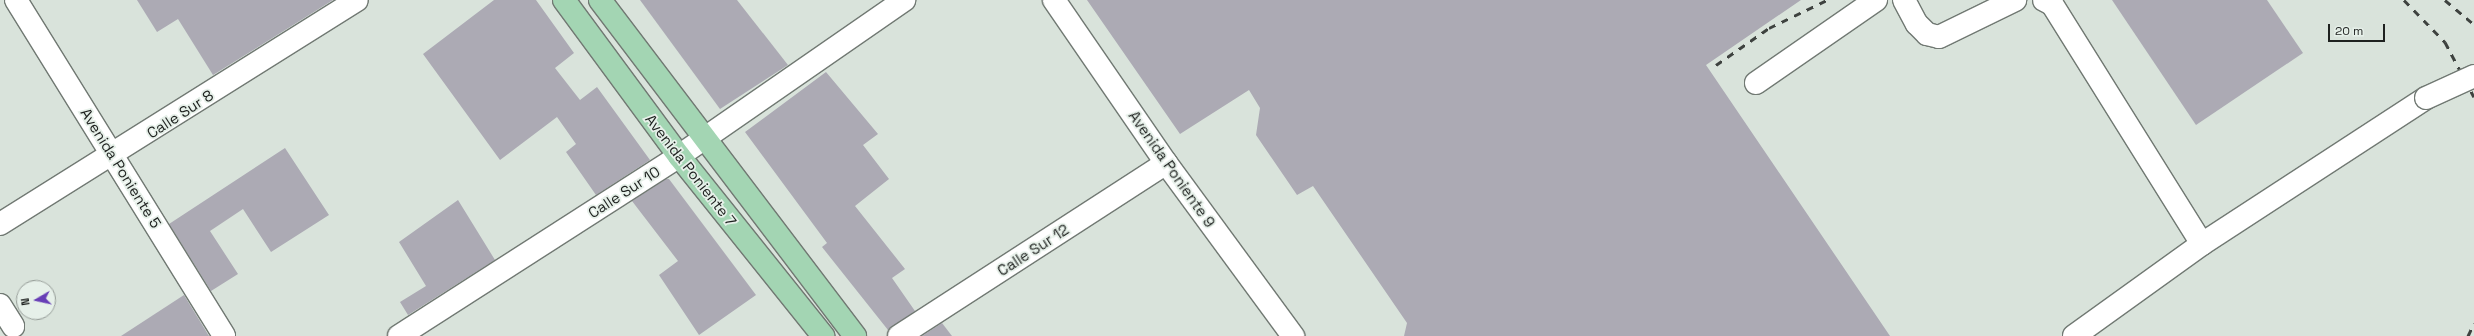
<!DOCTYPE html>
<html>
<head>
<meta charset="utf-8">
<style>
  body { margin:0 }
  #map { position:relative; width:2474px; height:336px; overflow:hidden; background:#d9e3db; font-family:"Space Grotesk",sans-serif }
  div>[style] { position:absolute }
  .building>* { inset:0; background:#acaab4 }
  .roads { filter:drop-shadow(1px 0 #717973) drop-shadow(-1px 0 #717973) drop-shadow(0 1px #717973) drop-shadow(0 -1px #717973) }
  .minor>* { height:22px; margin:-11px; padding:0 11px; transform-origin:11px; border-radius:11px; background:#fff }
  .major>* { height:22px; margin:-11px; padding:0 11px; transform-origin:11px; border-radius:11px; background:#a3d5b3 }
  .rail>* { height:3px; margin-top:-1.5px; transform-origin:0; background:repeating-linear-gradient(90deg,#3e423f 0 7px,transparent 0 14px) }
  .bridges { filter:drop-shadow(1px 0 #717973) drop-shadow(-1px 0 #717973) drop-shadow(0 1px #717973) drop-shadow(0 -1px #717973) }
  .minor-bridge>* { height:22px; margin:-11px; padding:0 11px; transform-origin:11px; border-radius:11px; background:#fff }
  span { translate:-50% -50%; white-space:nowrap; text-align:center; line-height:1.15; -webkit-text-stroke:3.5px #e6f0e9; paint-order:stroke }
  .street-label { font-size:15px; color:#1e211f }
  .north { position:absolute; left:16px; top:280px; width:40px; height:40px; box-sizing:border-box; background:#e6f0e9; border:1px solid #969d98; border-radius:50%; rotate:261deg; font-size:11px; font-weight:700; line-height:16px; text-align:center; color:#1e211f }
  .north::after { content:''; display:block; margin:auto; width:14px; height:18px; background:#673eb6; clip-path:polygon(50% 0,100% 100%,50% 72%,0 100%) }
  .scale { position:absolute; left:2328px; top:24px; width:57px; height:18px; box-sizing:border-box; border:2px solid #1e211f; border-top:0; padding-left:5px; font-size:12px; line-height:14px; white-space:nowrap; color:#1e211f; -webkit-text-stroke:3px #e6f0e9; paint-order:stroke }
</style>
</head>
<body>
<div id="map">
  <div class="building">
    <div style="clip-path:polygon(137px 0,333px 0,213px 75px,178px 19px,157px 32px)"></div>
    <div style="clip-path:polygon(494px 0,536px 0,574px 53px,555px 68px,580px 100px,597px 87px,650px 160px,596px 195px,566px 152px,576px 144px,557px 117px,500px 160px,423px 54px)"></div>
    <div style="clip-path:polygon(640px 0,737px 0,788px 65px,720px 109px)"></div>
    <div style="clip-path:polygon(1087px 0,1801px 0,1706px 65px,1890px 336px,1404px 336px,1407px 323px,1313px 186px,1297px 195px,1256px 135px,1260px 108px,1249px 90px,1180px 134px)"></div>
    <div style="clip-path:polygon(2112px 0,2267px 0,2303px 53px,2196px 125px)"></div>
    <div style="clip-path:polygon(826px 72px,878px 134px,863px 145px,889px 179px,855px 206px,905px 269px,892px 278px,915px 311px,888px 330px,822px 247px,827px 243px,745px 132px)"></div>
    <div style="clip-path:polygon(285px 148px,329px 215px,271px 252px,243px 209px,210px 231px,238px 274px,211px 291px,169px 224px)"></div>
    <div style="clip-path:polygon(666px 179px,669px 179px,756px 295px,699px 335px,659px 275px,678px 261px,632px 201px)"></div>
    <div style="clip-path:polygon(458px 200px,495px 260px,408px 315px,400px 302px,426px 286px,399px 242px)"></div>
    <div style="clip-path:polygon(184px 295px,209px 336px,121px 336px)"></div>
    <div style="clip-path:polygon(942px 323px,952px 336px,922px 336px)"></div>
  </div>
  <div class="roads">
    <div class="minor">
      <div style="left:16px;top:0;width:395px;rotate:58.2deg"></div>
      <div style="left:1054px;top:0;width:198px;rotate:55.5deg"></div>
      <div style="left:1166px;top:163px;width:215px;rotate:53.7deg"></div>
      <div style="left:1904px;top:0;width:27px;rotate:62deg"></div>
      <div style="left:1917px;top:24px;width:14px;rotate:45deg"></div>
      <div style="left:1927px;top:34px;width:12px;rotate:14deg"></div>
      <div style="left:1939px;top:37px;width:85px;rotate:-26deg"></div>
      <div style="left:2044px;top:0;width:9px;rotate:27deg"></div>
      <div style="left:2052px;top:4px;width:283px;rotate:58deg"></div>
      <div style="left:1756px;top:83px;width:146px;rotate:-34.7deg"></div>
      <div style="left:0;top:224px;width:421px;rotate:-32.1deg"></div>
      <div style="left:0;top:305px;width:25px;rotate:58deg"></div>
      <div style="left:399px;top:336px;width:333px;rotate:-32.7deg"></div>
      <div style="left:679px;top:156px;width:274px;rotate:-34.7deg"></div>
      <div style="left:899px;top:336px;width:318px;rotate:-32.9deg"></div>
      <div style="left:2074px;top:336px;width:158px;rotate:-35.7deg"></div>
      <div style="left:2202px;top:244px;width:267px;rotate:-33.1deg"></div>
    </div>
    <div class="major">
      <div style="left:564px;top:0;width:194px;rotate:53.6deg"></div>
      <div style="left:679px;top:156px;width:231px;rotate:51.3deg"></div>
      <div style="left:600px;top:0;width:422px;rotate:52.8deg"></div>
    </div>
  </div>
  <div class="rail">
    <div style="left:2404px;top:0;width:59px;rotate:45.7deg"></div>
    <div style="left:2445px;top:42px;width:62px;rotate:62.2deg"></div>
    <div style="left:2445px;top:0;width:38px;rotate:40deg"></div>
    <div style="left:1716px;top:65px;width:65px;rotate:-34.9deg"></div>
    <div style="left:1769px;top:28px;width:64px;rotate:-25.8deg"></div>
    <div style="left:2468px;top:336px;width:14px;rotate:-65deg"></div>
  </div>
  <div class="bridges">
    <div class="minor-bridge">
      <div style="left:2426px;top:98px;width:53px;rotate:-24.6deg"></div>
    </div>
  </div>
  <div class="street-label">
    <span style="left:180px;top:114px;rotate:-33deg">Calle Sur 8</span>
    <span style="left:121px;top:168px;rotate:58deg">Avenida Poniente 5</span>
    <span style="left:1172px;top:169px;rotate:55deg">Avenida Poniente 9</span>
    <span style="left:691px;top:170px;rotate:52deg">Avenida Poniente 7</span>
    <span style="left:624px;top:192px;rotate:-33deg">Calle Sur 10</span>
    <span style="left:1033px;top:250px;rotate:-33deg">Calle Sur 12</span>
  </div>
  <div class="north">N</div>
  <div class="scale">20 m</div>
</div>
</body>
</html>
